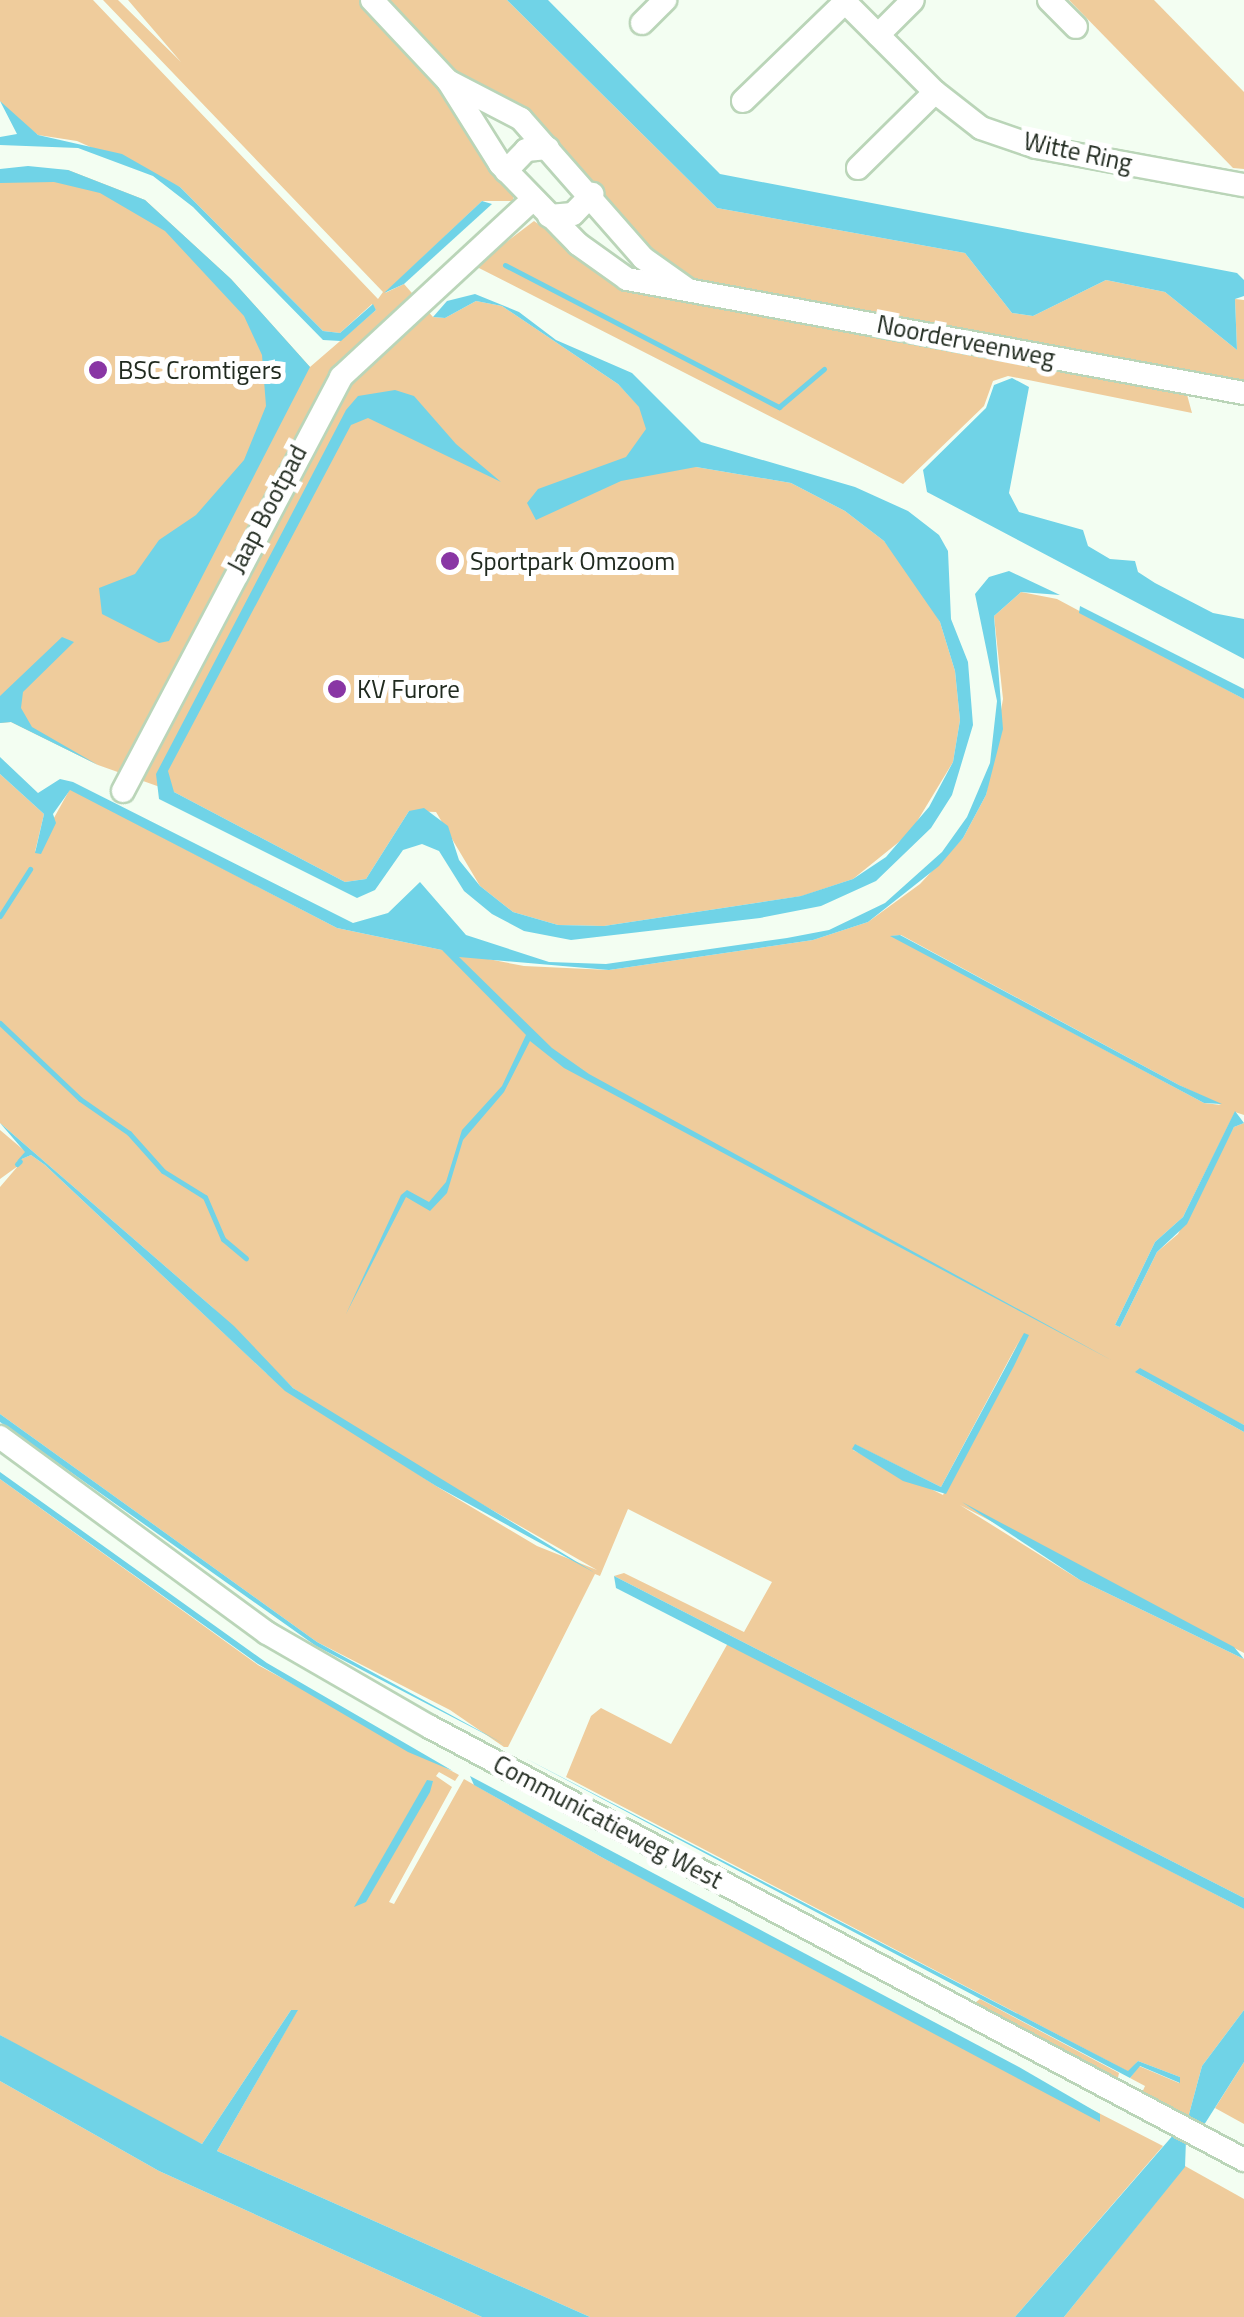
<!DOCTYPE html>
<html>
<head>
<meta charset="utf-8">
<style>
  body { margin:0 }
  #map { position:relative; width:1244px; height:2317px; overflow:hidden; background:#f3fef2; font-family:"Titillium Web",sans-serif }
  div>[style] { position:absolute }
  .green>* { inset:0; background:#efcc9c }
  .water>* { inset:0; background:#70d3e7 }
  .stream>* { height:5px; margin:-2.5px; padding:0 2.5px; transform-origin:2.5px; border-radius:2.5px; background:#70d3e7 }
  .roads { filter:drop-shadow(2px 0 #bad5b8) drop-shadow(-2px 0 #bad5b8) drop-shadow(0 2px #bad5b8) drop-shadow(0 -2px #bad5b8) }
  .minor>* { height:22px; margin:-11px; padding:0 11px; transform-origin:11px; border-radius:11px; background:#fff }
  .dots>* { width:28px; height:28px; translate:-50% -50%; box-sizing:border-box; border:5px solid #fff; border-radius:50% }
  span { translate:-50% -50%; white-space:nowrap; text-align:center; line-height:1.15; -webkit-text-stroke:10px #fff; paint-order:stroke }
  .street-label { font-size:25px; color:#202a1f }
  .poi-label { font-size:25px; color:#202a1f }
  .left { translate:0 -50%; text-align:left }
</style>
</head>
<body>
<div id="map">
  <div class="green">
    <div style="clip-path:polygon(0 0,93px 0,378px 299px,383px 292px,103px 0,118px 0,181px 62px,128px 0,359px 0,423px 67px,514px 193px,513px 201px,482px 201px,385px 293px,404px 284px,433px 317px,445px 318px,476px 301px,502px 306px,618px 384px,696px 467px,791px 483px,845px 511px,884px 541px,916px 581px,940px 622px,955px 671px,960px 720px,953px 762px,910px 833px,853px 879px,802px 896px,604px 926px,558px 925px,513px 912px,480px 886px,436px 812px,409px 811px,366px 879px,345px 882px,174px 792px,98px 765px,11px 722px,0 723px,0 169px,68px 170px,145px 200px,231px 279px,310px 367px,376px 310px,372px 304px,340px 333px,323px 331px,180px 187px,77px 141px,38px 135px,17px 119px,0 101px)"></div>
    <div style="clip-path:polygon(384px 0,507px 0,717px 208px,965px 253px,1012px 313px,1033px 316px,1106px 280px,1165px 292px,1237px 350px,1235px 299px,1244px 300px,1244px 383px,673px 275px,616px 215px,469px 89px)"></div>
    <div style="clip-path:polygon(1069px 0,1154px 0,1244px 92px,1244px 169px,1233px 168px)"></div>
    <div style="clip-path:polygon(534px 221px,628px 288px,1186px 391px,1192px 413px,1008px 376px,993px 381px,984px 406px,903px 484px,475px 266px)"></div>
    <div style="clip-path:polygon(evenodd,1021px 592px,1057px 599px,1244px 699px,1244px 1115px,1235px 1112px,1183px 1217px,1155px 1242px,1115px 1325px,1120px 1327px,1157px 1252px,1178px 1234px,1234px 1127px,1244px 1123px,1244px 1425px,1135px 1372px,1244px 1432px,1244px 1653px,960px 1505px,1080px 1580px,1244px 1659px,1244px 1898px,614px 1576px,624px 1573px,744px 1632px,772px 1582px,628px 1509px,600px 1576px,595px 1574px,508px 1747px,504px 1747px,450px 1710px,317px 1642px,0 1414px,0 1187px,18px 1166px,0 1179px,0 1130px,26px 1152px,19px 1160px,31px 1155px,45px 1165px,266px 1373px,436px 1486px,537px 1546px,597px 1570px,380px 1446px,293px 1388px,212px 1307px,0 1123px,0 774px,44px 814px,35px 852px,70px 789px,337px 928px,442px 950px,524px 966px,609px 970px,813px 940px,868px 922px,920px 884px,963px 838px,986px 795px,1003px 699px,994px 616px,1021px 592px,901px 935px,1179px 1085px,1221px 1105px,1204px 1103px,892px 936px,901px 935px,1021px 592px,1020px 1339px,943px 1495px,853px 1450px,856px 1445px,941px 1487px,1020px 1339px)"></div>
    <div style="clip-path:polygon(0 1479px,258px 1665px,459px 1775px,455px 1781px,439px 1772px,436px 1776px,452px 1787px,389px 1902px,394px 1904px,464px 1779px,603px 1858px,1163px 2146px,1015px 2317px,590px 2317px,217px 2151px,297px 2011px,291px 2010px,202px 2144px,115px 2103px,0 2035px)"></div>
    <div style="clip-path:polygon(728px 1643px,1244px 1909px,1244px 2010px,1202px 2066px,1188px 2118px,1140px 2097px,1145px 2086px,1130px 2078px,1139px 2066px,1179px 2083px,1180px 2077px,1138px 2061px,1129px 2072px,566px 1777px,591px 1716px,601px 1708px,671px 1744px)"></div>
    <div style="clip-path:polygon(980px 1999px,1119px 2073px,1117px 2083px,972px 2005px)"></div>
    <div style="clip-path:polygon(1244px 2062px,1244px 2124px,1215px 2108px)"></div>
    <div style="clip-path:polygon(0 2081px,159px 2171px,482px 2317px,0 2317px)"></div>
    <div style="clip-path:polygon(1185px 2166px,1244px 2199px,1244px 2317px,1064px 2317px)"></div>
  </div>
  <div class="water">
    <div style="clip-path:polygon(507px 0,548px 0,720px 174px,1237px 273px,1244px 280px,1244px 296px,1235px 299px,1237px 350px,1165px 292px,1106px 280px,1033px 316px,1012px 313px,965px 253px,717px 208px)"></div>
    <div style="clip-path:polygon(0 101px,38px 135px,122px 154px,180px 187px,323px 331px,340px 333px,373px 304px,376px 310px,341px 341px,323px 340px,193px 207px,153px 176px,78px 148px,0 145px,0 137px,17px 134px)"></div>
    <div style="clip-path:polygon(28px 166px,68px 170px,145px 200px,231px 279px,310px 367px,169px 641px,159px 643px,102px 614px,99px 588px,135px 574px,159px 540px,196px 515px,244px 460px,266px 406px,262px 355px,244px 316px,165px 231px,100px 193px,54px 182px,0 183px,0 169px)"></div>
    <div style="clip-path:polygon(482px 201px,492px 204px,404px 284px,384px 293px)"></div>
    <div style="clip-path:polygon(475px 294px,519px 312px,556px 340px,632px 373px,701px 442px,855px 487px,908px 511px,939px 535px,948px 551px,951px 619px,968px 662px,973px 725px,952px 795px,931px 828px,876px 881px,821px 906px,760px 918px,571px 940px,524px 931px,492px 914px,464px 891px,439px 851px,422px 844px,403px 850px,375px 890px,357px 898px,159px 799px,156px 774px,346px 410px,358px 396px,395px 390px,414px 396px,456px 444px,501px 482px,368px 418px,351px 425px,168px 771px,174px 792px,345px 882px,366px 879px,409px 811px,424px 808px,448px 826px,459px 860px,480px 886px,513px 912px,558px 925px,604px 926px,801px 896px,853px 879px,886px 857px,929px 807px,953px 762px,960px 720px,955px 671px,940px 622px,884px 541px,845px 511px,791px 483px,696px 467px,621px 481px,536px 520px,527px 503px,538px 489px,626px 457px,646px 429px,639px 407px,618px 384px,502px 306px,476px 301px,445px 318px,433px 317px,447px 301px)"></div>
    <div style="clip-path:polygon(1012px 378px,1029px 387px,1009px 493px,1019px 512px,1083px 530px,1088px 546px,1110px 559px,1135px 561px,1138px 572px,1155px 583px,1213px 613px,1244px 619px,1244px 659px,927px 492px,923px 470px,986px 408px,994px 385px)"></div>
    <div style="clip-path:polygon(1009px 571px,1060px 595px,1021px 592px,994px 616px,1003px 729px,986px 795px,963px 838px,939px 866px,868px 922px,813px 940px,609px 970px,459px 957px,552px 1048px,589px 1074px,1113px 1361px,564px 1068px,530px 1041px,504px 1092px,463px 1140px,447px 1193px,430px 1211px,406px 1197px,346px 1314px,401px 1195px,407px 1190px,429px 1202px,446px 1182px,462px 1130px,502px 1086px,526px 1035px,442px 950px,337px 928px,70px 790px,53px 814px,56px 823px,41px 854px,35px 853px,44px 814px,0 774px,0 757px,38px 793px,60px 779px,73px 782px,353px 923px,388px 913px,420px 882px,466px 935px,549px 962px,606px 964px,787px 938px,829px 930px,885px 903px,942px 852px,967px 817px,990px 763px,997px 701px,975px 594px,989px 577px)"></div>
    <div style="clip-path:polygon(1080px 606px,1244px 689px,1244px 699px,1079px 613px)"></div>
    <div style="clip-path:polygon(62px 637px,74px 642px,23px 692px,21px 708px,32px 727px,98px 765px,11px 722px,0 723px,0 696px)"></div>
    <div style="clip-path:polygon(900px 935px,1179px 1085px,1222px 1104px,1204px 1103px,890px 936px)"></div>
    <div style="clip-path:polygon(1235px 1111px,1244px 1123px,1234px 1127px,1187px 1224px,1157px 1252px,1120px 1327px,1115px 1325px,1155px 1242px,1183px 1217px)"></div>
    <div style="clip-path:polygon(0 1123px,234px 1326px,293px 1388px,595px 1573px,436px 1486px,285px 1391px,45px 1165px,31px 1155px,17px 1161px,25px 1152px)"></div>
    <div style="clip-path:polygon(1024px 1333px,1029px 1335px,1014px 1366px,946px 1494px,903px 1481px,852px 1449px,855px 1444px,941px 1487px)"></div>
    <div style="clip-path:polygon(1140px 1368px,1244px 1425px,1244px 1432px,1135px 1372px)"></div>
    <div style="clip-path:polygon(0 1414px,317px 1642px,506px 1745px,316px 1646px,0 1422px)"></div>
    <div style="clip-path:polygon(0 1472px,267px 1663px,453px 1771px,408px 1752px,258px 1664px,0 1479px)"></div>
    <div style="clip-path:polygon(962px 1502px,1234px 1647px,1244px 1659px,1080px 1580px)"></div>
    <div style="clip-path:polygon(614px 1576px,1244px 1898px,1244px 1909px,616px 1588px)"></div>
    <div style="clip-path:polygon(523px 1757px,1128px 2071px,1138px 2061px,1180px 2077px,1180px 2083px,1140px 2066px,1130px 2078px)"></div>
    <div style="clip-path:polygon(470px 1776px,1019px 2067px,1100px 2114px,1100px 2122px,603px 1858px,474px 1785px)"></div>
    <div style="clip-path:polygon(427px 1780px,433px 1781px,430px 1792px,366px 1902px,354px 1907px)"></div>
    <div style="clip-path:polygon(291px 2010px,298px 2010px,217px 2151px,590px 2317px,482px 2317px,159px 2171px,0 2081px,0 2035px,202px 2144px)"></div>
    <div style="clip-path:polygon(1244px 2010px,1244px 2062px,1204px 2125px,1186px 2140px,1185px 2167px,1064px 2317px,1015px 2317px,1188px 2118px,1202px 2066px)"></div>
  </div>
  <div class="stream">
    <div style="left:505px;top:265px;width:309px;rotate:27.4deg"></div>
    <div style="left:779px;top:407px;width:59px;rotate:-40.2deg"></div>
    <div style="left:0;top:916px;width:56px;rotate:-57.4deg"></div>
    <div style="left:0;top:1023px;width:110px;rotate:43.5deg"></div>
    <div style="left:80px;top:1099px;width:60px;rotate:34.8deg"></div>
    <div style="left:129px;top:1133px;width:51px;rotate:48.2deg"></div>
    <div style="left:163px;top:1171px;width:49px;rotate:31.8deg"></div>
    <div style="left:205px;top:1197px;width:46px;rotate:66.8deg"></div>
    <div style="left:223px;top:1239px;width:30px;rotate:40deg"></div>
    <div style="left:17px;top:1164px;width:4px;rotate:-45deg"></div>
  </div>
  <div class="roads">
    <div class="minor">
      <div style="left:372px;top:0;width:111px;rotate:46.8deg"></div>
      <div style="left:448px;top:81px;width:82px;rotate:27.5deg"></div>
      <div style="left:521px;top:119px;width:185px;rotate:48.7deg"></div>
      <div style="left:643px;top:258px;width:54px;rotate:35.2deg"></div>
      <div style="left:843px;top:0;width:130px;rotate:45deg"></div>
      <div style="left:935px;top:92px;width:58px;rotate:38deg"></div>
      <div style="left:981px;top:128px;width:58px;rotate:19.1deg"></div>
      <div style="left:1036px;top:147px;width:211px;rotate:10.4deg"></div>
      <div style="left:1049px;top:0;width:38px;rotate:45deg"></div>
      <div style="left:642px;top:23px;width:33px;rotate:-45deg"></div>
      <div style="left:878px;top:35px;width:49px;rotate:-45deg"></div>
      <div style="left:448px;top:81px;width:98px;rotate:57.9deg"></div>
      <div style="left:500px;top:164px;width:112px;rotate:45.7deg"></div>
      <div style="left:578px;top:244px;width:60px;rotate:35.5deg"></div>
      <div style="left:627px;top:279px;width:627px;rotate:10.47deg"></div>
      <div style="left:743px;top:101px;width:142px;rotate:-44.1deg"></div>
      <div style="left:858px;top:168px;width:108px;rotate:-44.6deg"></div>
      <div style="left:506px;top:171px;width:29px;rotate:-46deg"></div>
      <div style="left:526px;top:150px;width:22px;rotate:-5deg"></div>
      <div style="left:549px;top:216px;width:24px;rotate:-5deg"></div>
      <div style="left:573px;top:214px;width:28px;rotate:-46deg"></div>
      <div style="left:123px;top:791px;width:468px;rotate:-62.2deg"></div>
      <div style="left:341px;top:377px;width:262px;rotate:-42.8deg"></div>
      <div style="left:0;top:1437px;width:331px;rotate:36.3deg"></div>
      <div style="left:267px;top:1633px;width:188px;rotate:30deg"></div>
      <div style="left:430px;top:1727px;width:922px;rotate:28.01deg"></div>
    </div>
  </div>
  <div class="dots">
    <div style="left:98px;top:370px;background:#8936a4"></div>
    <div style="left:450px;top:561px;background:#8936a4"></div>
    <div style="left:337px;top:689px;background:#8936a4"></div>
  </div>
  <div class="street-label">
    <span style="left:1078px;top:152px;rotate:12deg">Witte Ring</span>
    <span style="left:966px;top:341px;rotate:11deg">Noorderveenweg</span>
    <span style="left:267px;top:509px;rotate:-62deg">Jaap Bootpad</span>
    <span style="left:608px;top:1822px;rotate:28deg">Communicatieweg West</span>
  </div>
  <div class="poi-label">
    <span class="left" style="left:118px;top:370px">BSC Cromtigers</span>
    <span class="left" style="left:470px;top:561px">Sportpark Omzoom</span>
    <span class="left" style="left:357px;top:689px">KV Furore</span>
  </div>
</div>
</body>
</html>
